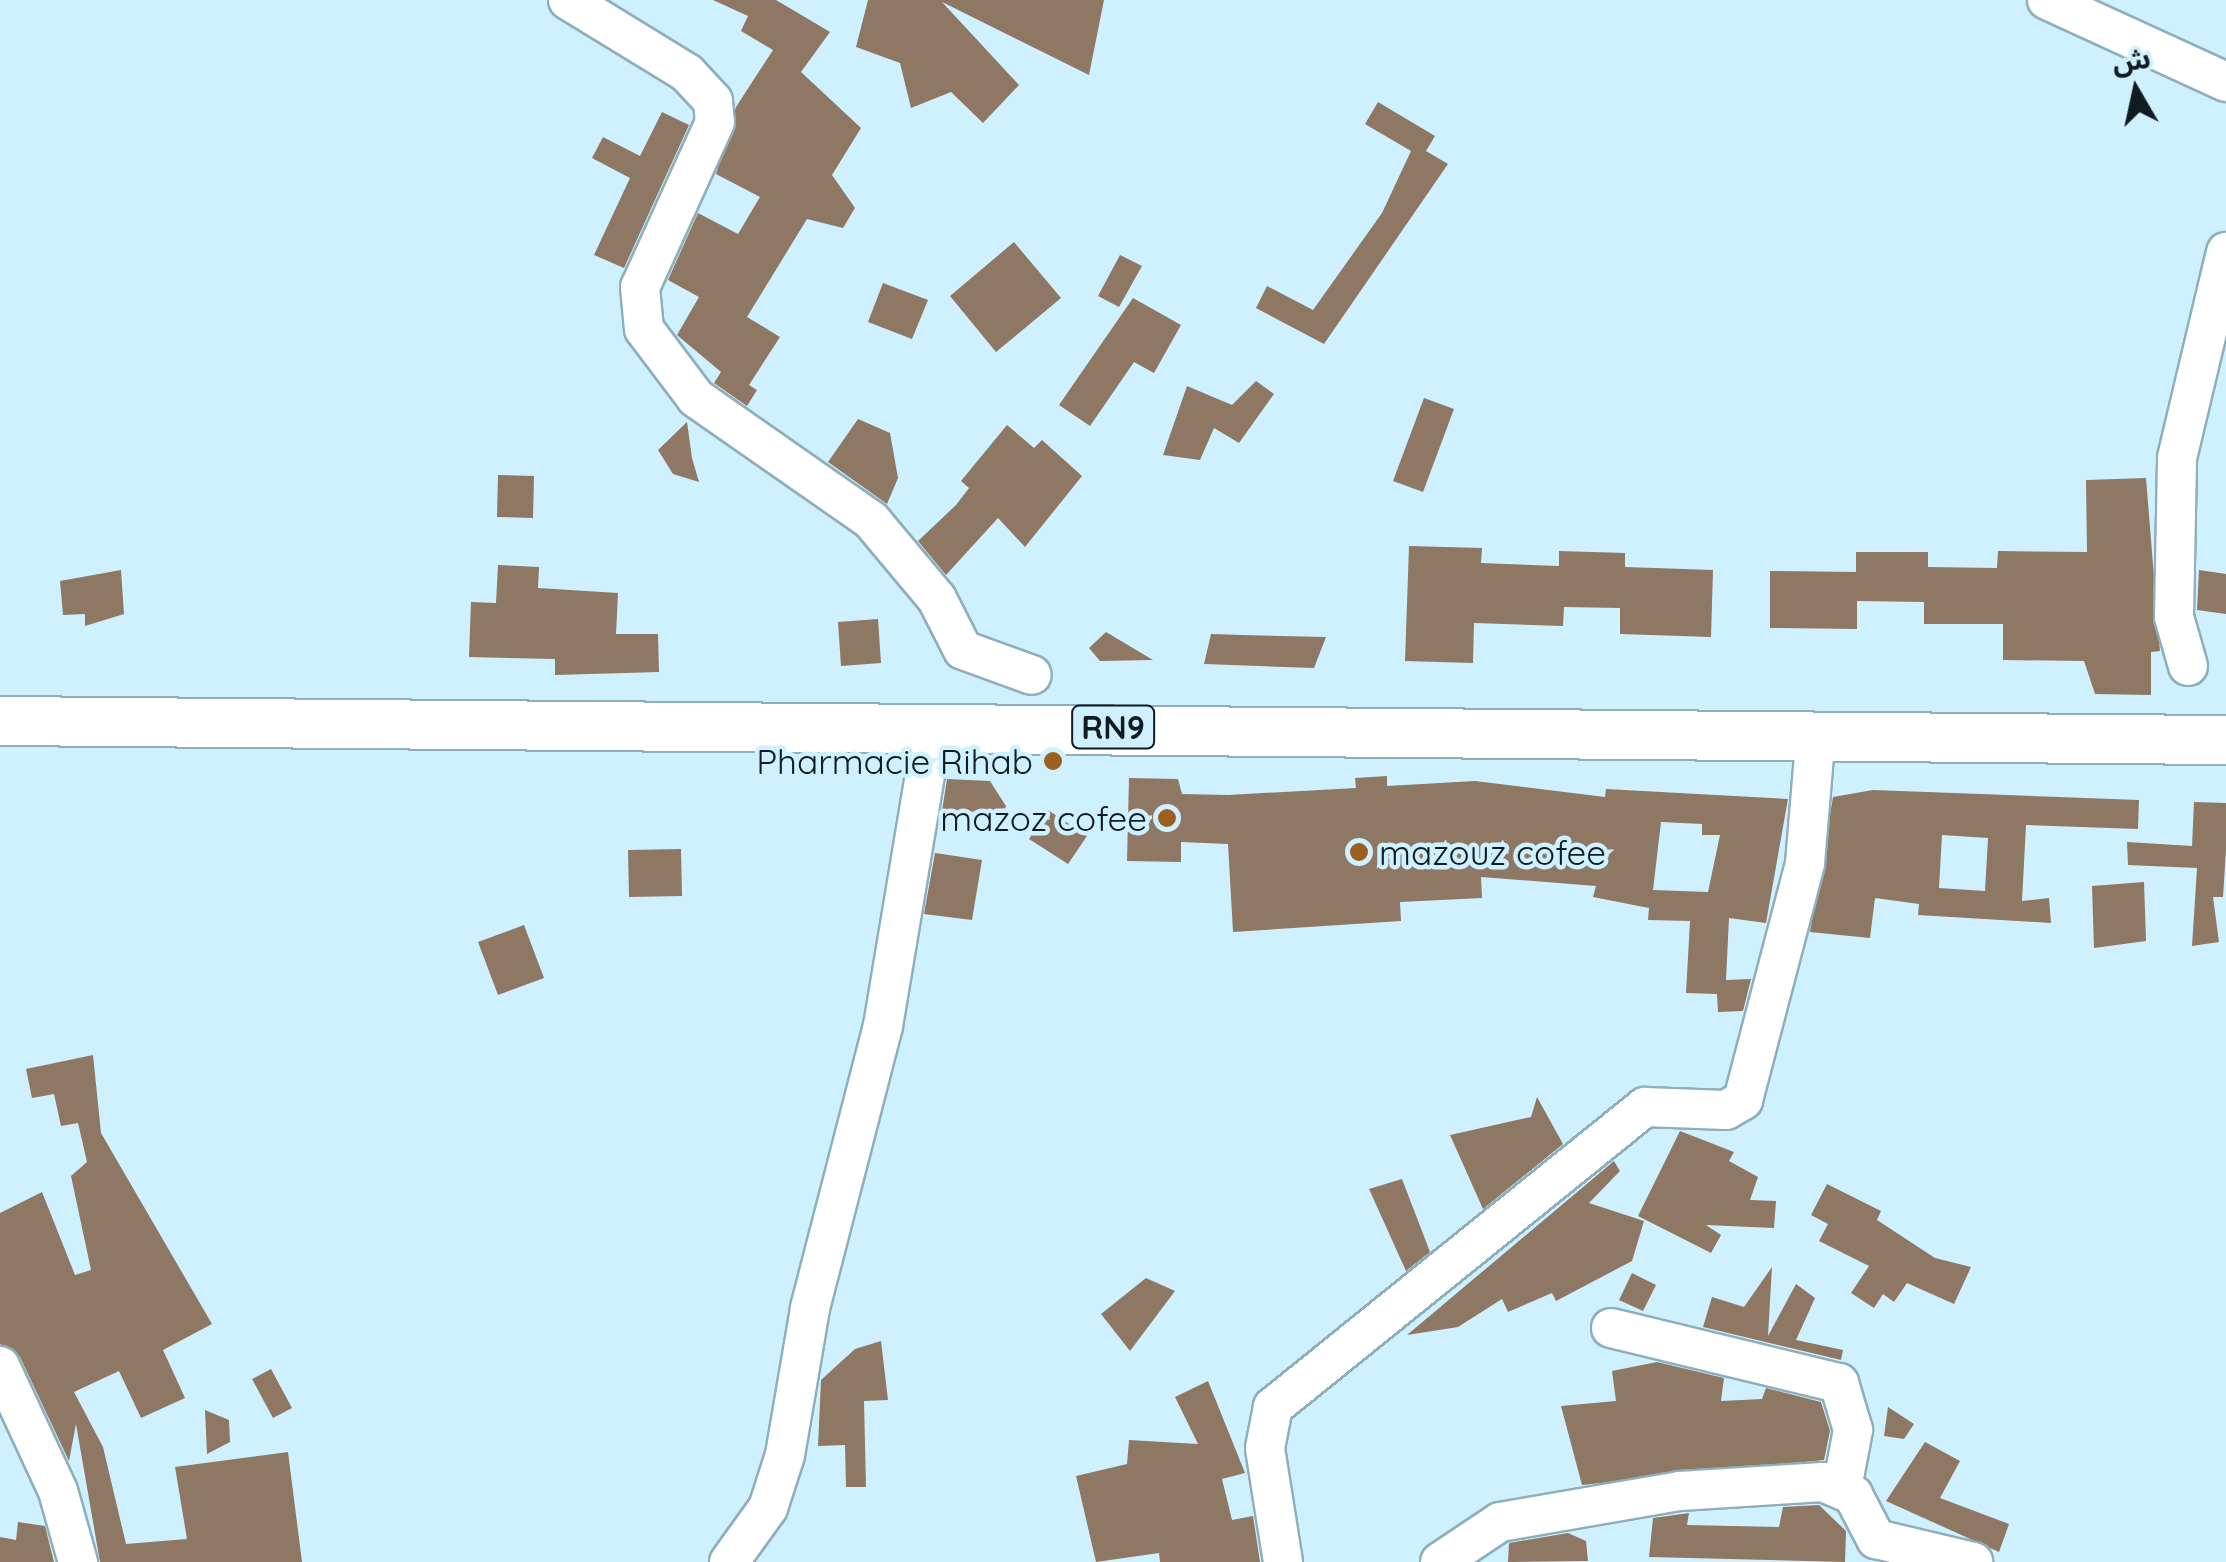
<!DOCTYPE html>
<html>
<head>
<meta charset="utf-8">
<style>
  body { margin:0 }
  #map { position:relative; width:2226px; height:1562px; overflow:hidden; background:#cff1ff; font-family:Quicksand,"Noto Sans Arabic",sans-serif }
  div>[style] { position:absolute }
  .building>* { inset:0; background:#8e7763 }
  .roads { filter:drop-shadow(2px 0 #8eaebb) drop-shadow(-2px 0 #8eaebb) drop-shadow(0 2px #8eaebb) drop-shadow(0 -2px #8eaebb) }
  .minor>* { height:38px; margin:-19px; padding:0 19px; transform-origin:19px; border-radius:19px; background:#fff }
  .major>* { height:48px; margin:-24px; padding:0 24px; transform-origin:24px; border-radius:24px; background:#fff }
  .dots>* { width:28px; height:28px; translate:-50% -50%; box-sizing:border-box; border:5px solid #cff1ff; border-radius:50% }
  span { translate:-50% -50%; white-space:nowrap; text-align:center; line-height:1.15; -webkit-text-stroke:9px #cff1ff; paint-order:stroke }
  .shield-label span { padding:2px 8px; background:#cff1ff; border:2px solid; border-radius:8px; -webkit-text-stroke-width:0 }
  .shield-label { font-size:32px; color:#101c21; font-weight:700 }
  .poi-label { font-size:35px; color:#101c21 }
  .right { translate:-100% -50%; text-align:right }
  .left { translate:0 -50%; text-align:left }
  .north { position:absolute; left:2086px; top:40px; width:100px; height:100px; -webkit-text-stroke:8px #cff1ff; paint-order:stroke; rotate:351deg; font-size:28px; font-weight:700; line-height:40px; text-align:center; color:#101c21 }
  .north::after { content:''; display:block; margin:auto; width:35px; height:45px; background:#101c21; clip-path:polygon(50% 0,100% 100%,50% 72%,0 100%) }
</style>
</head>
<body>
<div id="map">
  <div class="building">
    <div style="clip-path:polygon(713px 0,776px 0,830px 32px,801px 72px,861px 128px,832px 175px,855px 208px,843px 228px,807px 219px,747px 317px,780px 337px,749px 385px,757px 390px,747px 406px,714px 383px,721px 372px,677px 335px,699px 297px,668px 280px,698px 213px,738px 234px,760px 197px,716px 174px,736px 107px,773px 50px,741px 31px,748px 16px)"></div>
    <div style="clip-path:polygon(868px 0,1104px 0,1089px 75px,942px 2px,1019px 85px,983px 123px,951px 92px,911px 108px,900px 63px,856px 47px)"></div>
    <div style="clip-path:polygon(1378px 102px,1435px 136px,1426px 151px,1448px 164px,1324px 344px,1256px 308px,1267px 286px,1313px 310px,1382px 213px,1411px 151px,1365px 124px)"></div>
    <div style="clip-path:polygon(662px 112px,689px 125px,624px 268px,594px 255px,630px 178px,592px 158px,603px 137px,640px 156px)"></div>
    <div style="clip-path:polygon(1014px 242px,1061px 298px,996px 352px,950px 296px)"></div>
    <div style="clip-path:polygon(1120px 255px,1142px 266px,1119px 307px,1098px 296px)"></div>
    <div style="clip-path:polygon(883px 283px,928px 300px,912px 339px,868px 322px)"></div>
    <div style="clip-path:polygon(1133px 298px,1181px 325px,1154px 373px,1134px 362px,1090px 426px,1059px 405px)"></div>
    <div style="clip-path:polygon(1256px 381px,1274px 394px,1239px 443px,1214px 428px,1200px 460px,1163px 455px,1187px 386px,1232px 405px)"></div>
    <div style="clip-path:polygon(1424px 398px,1454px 409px,1423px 492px,1393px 481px)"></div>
    <div style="clip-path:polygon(858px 419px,890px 433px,898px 478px,887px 504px,828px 462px)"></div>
    <div style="clip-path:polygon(687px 422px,692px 458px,699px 482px,673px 474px,658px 450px)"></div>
    <div style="clip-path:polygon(1007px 425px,1034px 448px,1042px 440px,1082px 476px,1025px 547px,998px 518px,946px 575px,918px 541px,956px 505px,969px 488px,961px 481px)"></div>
    <div style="clip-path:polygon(498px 475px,534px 476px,533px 518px,497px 517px)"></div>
    <div style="clip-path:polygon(2146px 478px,2160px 651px,2151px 652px,2151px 695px,2095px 694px,2084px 661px,2003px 660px,2003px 624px,1924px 624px,1924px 602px,1857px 601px,1857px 629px,1770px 628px,1770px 571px,1856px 572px,1856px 552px,1928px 552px,1928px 567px,1997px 568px,1998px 551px,2087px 552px,2086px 480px)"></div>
    <div style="clip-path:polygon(1409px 546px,1482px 548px,1481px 563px,1559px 566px,1559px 551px,1625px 553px,1625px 567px,1713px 570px,1711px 637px,1620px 634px,1620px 608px,1564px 607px,1563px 626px,1474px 623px,1473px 663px,1405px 661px)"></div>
    <div style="clip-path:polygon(498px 565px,539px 567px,538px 588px,618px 593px,616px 634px,658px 634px,659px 672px,555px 675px,555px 659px,469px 657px,471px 602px,496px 603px)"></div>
    <div style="clip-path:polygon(121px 570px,124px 614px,85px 626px,85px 614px,63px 615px,60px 581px)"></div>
    <div style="clip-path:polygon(2199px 570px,2226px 574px,2226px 614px,2197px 610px)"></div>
    <div style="clip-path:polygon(878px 619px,881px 663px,841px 666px,838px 622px)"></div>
    <div style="clip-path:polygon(1106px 632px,1153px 660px,1100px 661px,1089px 648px)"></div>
    <div style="clip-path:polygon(1211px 634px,1242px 635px,1326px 637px,1314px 668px,1204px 664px)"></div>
    <div style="clip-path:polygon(evenodd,1387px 776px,1387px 786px,1475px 781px,1605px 797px,1606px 789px,1788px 799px,1766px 923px,1729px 918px,1726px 980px,1751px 979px,1743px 1011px,1718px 1012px,1717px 994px,1686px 993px,1690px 921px,1648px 920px,1649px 908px,1593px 897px,1596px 886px,1481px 877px,1482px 898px,1400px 902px,1401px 921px,1233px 932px,1228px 844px,1181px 842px,1181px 862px,1127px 861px,1129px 778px,1178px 779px,1182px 794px,1228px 795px,1356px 788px,1355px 778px,1387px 776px,1661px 822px,1702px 824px,1702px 835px,1720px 835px,1708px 892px,1653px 890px,1661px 822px)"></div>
    <div style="clip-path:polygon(947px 779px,990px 781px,1025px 836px,988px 812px,942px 811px)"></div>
    <div style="clip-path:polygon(evenodd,1873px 790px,2139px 800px,2138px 829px,2026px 825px,2022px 901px,2049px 898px,2051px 923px,1918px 915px,1919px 904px,1875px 898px,1870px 938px,1810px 932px,1833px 797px,1873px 790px,1942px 835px,1988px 838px,1985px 891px,1939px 888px,1942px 835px)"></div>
    <div style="clip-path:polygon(2194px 802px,2226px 803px,2226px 849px,2223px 897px,2213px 897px,2219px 942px,2192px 946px,2197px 868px,2128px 865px,2127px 842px,2192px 846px)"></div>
    <div style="clip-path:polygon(1048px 810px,1087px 836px,1068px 864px,1029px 839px)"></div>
    <div style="clip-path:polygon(681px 849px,682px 896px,629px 897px,628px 850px)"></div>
    <div style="clip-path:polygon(935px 853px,982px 860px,972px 920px,924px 914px)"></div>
    <div style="clip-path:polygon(2144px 882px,2146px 941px,2094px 948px,2092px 886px)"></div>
    <div style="clip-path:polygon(524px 925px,544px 978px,498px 995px,478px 942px)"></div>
    <div style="clip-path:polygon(93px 1055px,101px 1133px,212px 1324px,163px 1350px,185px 1398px,141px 1418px,119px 1371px,74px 1392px,103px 1447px,126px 1544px,187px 1539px,175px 1467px,288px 1452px,302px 1562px,100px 1562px,76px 1424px,69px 1461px,20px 1357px,0 1344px,0 1213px,42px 1192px,75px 1275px,91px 1270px,71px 1176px,87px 1162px,78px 1123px,61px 1126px,54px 1094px,32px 1098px,26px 1069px)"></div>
    <div style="clip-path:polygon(1537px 1097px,1563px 1144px,1483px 1209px,1450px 1135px,1531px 1117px)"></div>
    <div style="clip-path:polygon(1680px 1131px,1734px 1152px,1729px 1161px,1758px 1177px,1750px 1200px,1776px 1201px,1774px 1228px,1706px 1225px,1721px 1235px,1711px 1253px,1638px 1216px)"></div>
    <div style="clip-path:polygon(1614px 1161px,1620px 1171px,1589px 1203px,1644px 1221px,1632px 1261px,1556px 1301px,1552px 1293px,1508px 1312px,1502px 1299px,1458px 1327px,1407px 1335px)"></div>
    <div style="clip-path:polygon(1402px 1179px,1430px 1252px,1406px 1271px,1369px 1189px)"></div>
    <div style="clip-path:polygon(1827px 1184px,1881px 1211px,1877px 1220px,1935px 1258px,1971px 1267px,1954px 1304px,1907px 1283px,1894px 1302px,1883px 1294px,1874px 1308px,1851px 1293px,1869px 1266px,1819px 1241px,1828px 1224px,1811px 1215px)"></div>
    <div style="clip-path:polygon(1772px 1267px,1768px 1336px,1796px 1284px,1815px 1298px,1796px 1340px,1843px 1350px,1841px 1360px,1703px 1327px,1712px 1297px,1744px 1307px)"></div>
    <div style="clip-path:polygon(1632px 1273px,1656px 1285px,1643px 1311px,1619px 1300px)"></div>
    <div style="clip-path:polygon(1146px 1278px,1175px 1291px,1130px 1351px,1101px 1314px)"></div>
    <div style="clip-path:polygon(881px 1341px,888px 1400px,864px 1401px,866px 1487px,846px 1487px,845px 1445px,818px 1446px,821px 1380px,855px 1349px)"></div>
    <div style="clip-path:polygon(1657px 1362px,1724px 1378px,1721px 1401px,1762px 1399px,1766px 1388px,1821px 1402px,1830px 1431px,1824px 1460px,1582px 1485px,1561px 1406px,1616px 1401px,1612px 1371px)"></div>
    <div style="clip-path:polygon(271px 1369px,292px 1408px,273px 1418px,252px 1379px)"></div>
    <div style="clip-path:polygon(1208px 1381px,1245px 1473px,1222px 1479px,1232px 1520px,1253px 1516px,1260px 1562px,1160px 1562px,1159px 1553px,1096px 1562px,1076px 1476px,1127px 1464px,1129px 1440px,1198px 1444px,1175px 1397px)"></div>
    <div style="clip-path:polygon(1888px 1407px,1914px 1424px,1904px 1439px,1884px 1436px)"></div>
    <div style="clip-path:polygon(205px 1410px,229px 1420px,230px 1442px,207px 1454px)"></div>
    <div style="clip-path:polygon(1925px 1442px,1960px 1461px,1940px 1498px,2009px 1524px,1999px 1552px,1886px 1501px)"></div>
    <div style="clip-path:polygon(1819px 1505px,1846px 1531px,1845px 1562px,1649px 1557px,1653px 1518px,1689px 1513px,1687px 1525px,1779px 1527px,1783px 1507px)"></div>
    <div style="clip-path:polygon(18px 1522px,45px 1526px,54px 1562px,0 1562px,0 1537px,16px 1540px)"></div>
    <div style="clip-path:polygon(1568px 1533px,1586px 1541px,1588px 1561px,1508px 1562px,1509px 1543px)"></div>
  </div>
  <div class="roads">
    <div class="minor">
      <div style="left:568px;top:0;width:140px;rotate:31.5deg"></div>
      <div style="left:687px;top:73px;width:38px;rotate:47deg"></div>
      <div style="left:713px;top:101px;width:21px;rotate:85deg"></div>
      <div style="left:715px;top:122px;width:181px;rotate:114.4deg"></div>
      <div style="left:640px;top:287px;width:42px;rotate:84.6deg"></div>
      <div style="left:644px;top:329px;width:86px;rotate:53deg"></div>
      <div style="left:696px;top:398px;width:213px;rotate:34.9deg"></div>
      <div style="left:871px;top:520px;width:103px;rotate:50.1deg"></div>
      <div style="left:937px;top:599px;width:57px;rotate:63deg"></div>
      <div style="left:963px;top:650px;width:73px;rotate:19.9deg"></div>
      <div style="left:2047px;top:0;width:197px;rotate:24.6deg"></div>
      <div style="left:2188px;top:666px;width:51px;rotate:-105.9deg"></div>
      <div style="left:2174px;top:617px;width:159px;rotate:-88.9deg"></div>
      <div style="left:2177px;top:458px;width:212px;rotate:-76.6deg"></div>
      <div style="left:1611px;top:1328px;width:235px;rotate:13.6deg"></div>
      <div style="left:1839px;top:1383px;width:49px;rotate:73.4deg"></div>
      <div style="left:1853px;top:1430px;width:59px;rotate:100.7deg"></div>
      <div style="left:0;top:1366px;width:138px;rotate:65.1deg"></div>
      <div style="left:58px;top:1491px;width:74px;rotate:74.3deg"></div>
      <div style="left:729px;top:1562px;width:67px;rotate:-54.2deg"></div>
      <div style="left:768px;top:1508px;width:56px;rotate:-72.2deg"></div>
      <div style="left:785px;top:1455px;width:149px;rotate:-80.3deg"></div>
      <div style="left:810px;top:1308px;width:291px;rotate:-75.5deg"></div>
      <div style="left:883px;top:1026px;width:304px;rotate:-80.5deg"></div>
      <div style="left:1283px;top:1562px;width:115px;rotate:-99deg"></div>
      <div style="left:1265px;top:1448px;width:42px;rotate:-79deg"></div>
      <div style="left:1273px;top:1407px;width:478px;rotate:-38.9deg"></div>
      <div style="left:1645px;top:1107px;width:81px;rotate:2.1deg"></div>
      <div style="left:1726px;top:1110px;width:20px;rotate:-30deg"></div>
      <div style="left:1743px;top:1100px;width:245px;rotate:-75.3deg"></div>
      <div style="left:1805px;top:863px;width:131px;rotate:-85.2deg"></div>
      <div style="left:1440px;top:1562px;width:72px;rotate:-33.7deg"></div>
      <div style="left:1500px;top:1522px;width:183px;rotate:-9.8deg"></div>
      <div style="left:1680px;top:1491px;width:143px;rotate:-3.6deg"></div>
      <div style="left:1823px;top:1482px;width:33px;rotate:23deg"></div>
      <div style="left:1853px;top:1495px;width:50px;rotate:62.4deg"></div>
      <div style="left:1876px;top:1539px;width:100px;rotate:13.3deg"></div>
    </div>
    <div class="major">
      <div style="left:0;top:721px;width:2226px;rotate:0.49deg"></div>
    </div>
  </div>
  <div class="dots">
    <div style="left:1053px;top:761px;background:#9b5f21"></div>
    <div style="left:1167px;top:818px;background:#9b5f21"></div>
    <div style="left:1359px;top:852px;background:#9b5f21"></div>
  </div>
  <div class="shield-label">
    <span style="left:1113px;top:727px">RN9</span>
  </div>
  <div class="poi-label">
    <span class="right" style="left:1033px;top:761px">Pharmacie Rihab</span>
    <span class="right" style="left:1147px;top:818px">mazoz cofee</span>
    <span class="left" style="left:1379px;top:852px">mazouz cofee</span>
  </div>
  <div class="north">ش</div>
</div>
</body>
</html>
